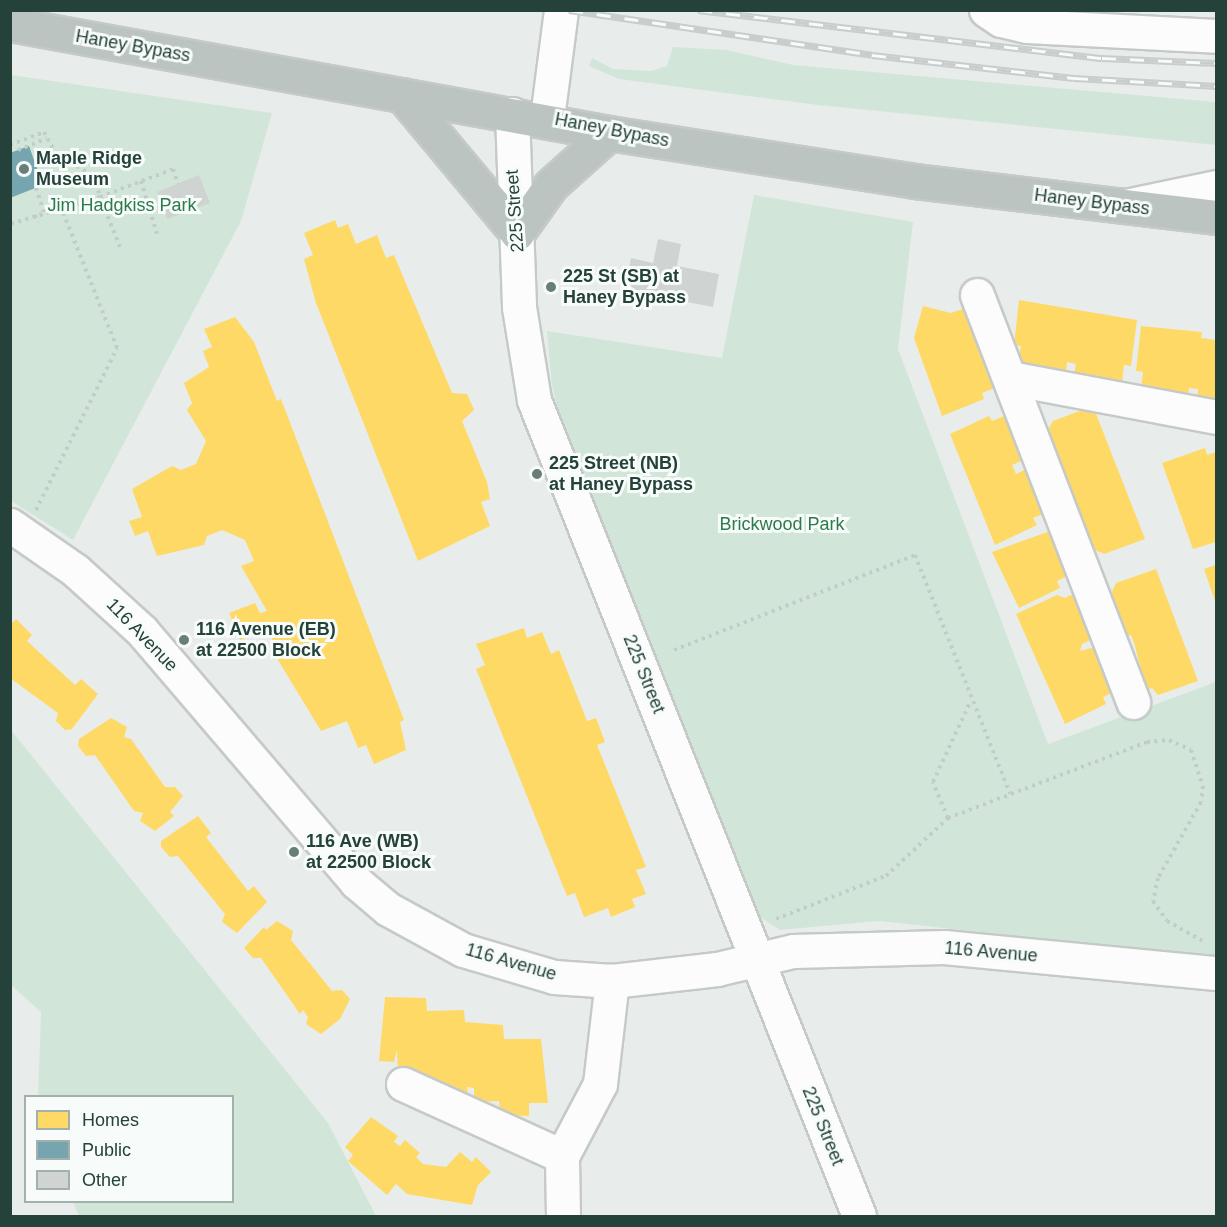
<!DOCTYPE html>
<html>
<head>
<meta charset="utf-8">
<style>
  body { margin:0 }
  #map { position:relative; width:1227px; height:1227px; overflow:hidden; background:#e8edeb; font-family:Helvetica,sans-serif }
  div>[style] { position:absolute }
  .green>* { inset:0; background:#d1e6d8 }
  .homes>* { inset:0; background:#ffd966 }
  .public>* { inset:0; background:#76a5af }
  .building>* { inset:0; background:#cfd4d2 }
  .path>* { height:4px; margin-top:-2px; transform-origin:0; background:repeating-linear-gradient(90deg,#c3ccca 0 3px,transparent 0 7.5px) }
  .roads { filter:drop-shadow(2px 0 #c5cac8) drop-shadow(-2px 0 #c5cac8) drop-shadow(0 2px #c5cac8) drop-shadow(0 -2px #c5cac8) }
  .minor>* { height:33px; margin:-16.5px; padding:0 16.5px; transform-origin:16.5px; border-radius:16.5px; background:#fcfcfc }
  .highway>* { height:33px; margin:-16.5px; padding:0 16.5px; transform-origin:16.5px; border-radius:16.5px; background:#bcc4c2 }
  .rail>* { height:7px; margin-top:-3.5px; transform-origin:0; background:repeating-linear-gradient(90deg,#f7fbf9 0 14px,#c9cdcc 0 28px); box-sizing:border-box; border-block:2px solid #c9cdcc }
  .dots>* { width:16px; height:16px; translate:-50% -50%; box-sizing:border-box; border:3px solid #f7fbf9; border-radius:50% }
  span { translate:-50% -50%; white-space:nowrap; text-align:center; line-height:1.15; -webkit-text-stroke:6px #f7fbf9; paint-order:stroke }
  .street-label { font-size:18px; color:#24423a }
  .poi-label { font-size:18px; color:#24423a; font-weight:700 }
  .left { translate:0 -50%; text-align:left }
  .park-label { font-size:18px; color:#2d7a4b }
  .frame { position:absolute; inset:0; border:12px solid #24423a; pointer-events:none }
  .legend { position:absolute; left:24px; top:1095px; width:210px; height:108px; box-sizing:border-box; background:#f7fbf9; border:2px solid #a3b1ad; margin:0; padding:8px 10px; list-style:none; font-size:18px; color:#24423a }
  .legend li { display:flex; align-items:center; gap:12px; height:30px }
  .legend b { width:30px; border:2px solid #a3b1ad }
</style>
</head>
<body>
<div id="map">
  <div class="green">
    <div style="clip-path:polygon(673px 47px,726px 50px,793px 65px,1216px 102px,1216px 145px,818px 105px,619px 79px,589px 66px,592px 58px,613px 69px,651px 71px,667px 66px)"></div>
    <div style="clip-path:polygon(11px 75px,272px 113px,241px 221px,73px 540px,11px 501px)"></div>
    <div style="clip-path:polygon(754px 195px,913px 222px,898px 349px,1048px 744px,1216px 682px,1215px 958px,879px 921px,780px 930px,755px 914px,567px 445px,552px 386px,547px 331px,722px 358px)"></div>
    <div style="clip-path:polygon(11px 730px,328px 1123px,376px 1216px,79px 1216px,73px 1202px,232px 1202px,232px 1096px,38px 1096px,41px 1012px,11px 985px)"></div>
  </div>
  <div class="homes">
    <div style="clip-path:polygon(335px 220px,338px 228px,348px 224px,356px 244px,377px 235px,386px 258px,394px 255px,452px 393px,467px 394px,474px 410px,462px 421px,487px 482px,490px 499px,481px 502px,490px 526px,418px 561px,316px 303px,304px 259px,313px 255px,304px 233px)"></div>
    <div style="clip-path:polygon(1019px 300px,1137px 320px,1131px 366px,1124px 365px,1122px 382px,1074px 374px,1076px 364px,1067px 362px,1066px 371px,1018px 363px,1021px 346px,1014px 345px)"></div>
    <div style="clip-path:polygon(923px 306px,951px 313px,968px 307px,997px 387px,982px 393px,984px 399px,942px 416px,914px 338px)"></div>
    <div style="clip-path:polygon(235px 317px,254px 342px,277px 401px,281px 399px,404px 720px,400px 722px,406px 750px,374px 764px,366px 745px,358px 748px,347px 721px,321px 731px,278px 660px,269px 629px,240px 640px,229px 613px,255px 603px,260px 613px,267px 611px,241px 566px,254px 561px,245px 540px,222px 530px,207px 536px,204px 545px,157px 556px,148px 531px,135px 536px,129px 521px,142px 517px,132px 489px,172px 466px,181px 470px,196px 464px,206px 441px,187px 410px,192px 403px,184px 383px,209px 367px,203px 351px,212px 347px,204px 329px)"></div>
    <div style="clip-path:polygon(1141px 326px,1202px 332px,1201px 338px,1216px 340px,1216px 401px,1197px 399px,1198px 389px,1189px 388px,1188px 396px,1141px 388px,1143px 372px,1136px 371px)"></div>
    <div style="clip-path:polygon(1093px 406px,1145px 539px,1104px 554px,1093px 549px,1047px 431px,1053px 421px)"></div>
    <div style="clip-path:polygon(1009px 414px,1027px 458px,1012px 465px,1016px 474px,1030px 467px,1048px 512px,1033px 518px,1037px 525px,995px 545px,950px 434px,989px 416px,992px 421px)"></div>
    <div style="clip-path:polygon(1205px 448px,1207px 455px,1216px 452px,1216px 542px,1193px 549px,1162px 463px)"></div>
    <div style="clip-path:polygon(1053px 530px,1072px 574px,1057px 581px,1060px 588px,1019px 608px,992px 552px)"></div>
    <div style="clip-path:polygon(1216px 565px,1216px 604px,1204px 569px)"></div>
    <div style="clip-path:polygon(1156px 569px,1198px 681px,1158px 695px,1152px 688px,1146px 690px,1135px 646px,1131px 635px,1126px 637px,1111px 594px,1116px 583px)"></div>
    <div style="clip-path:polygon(1078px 592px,1097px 637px,1082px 644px,1080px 651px,1099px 646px,1118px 690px,1103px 697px,1106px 704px,1065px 724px,1016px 614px,1057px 595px,1065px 598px)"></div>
    <div style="clip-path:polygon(16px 619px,32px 635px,27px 641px,75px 685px,81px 679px,98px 694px,72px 729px,65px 730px,56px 721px,58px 713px,10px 678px,10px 625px)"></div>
    <div style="clip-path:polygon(524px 628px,527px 638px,542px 632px,551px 654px,559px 650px,587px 721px,596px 718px,605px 742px,597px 745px,646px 867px,636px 870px,646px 894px,632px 899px,635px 907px,611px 917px,608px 908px,584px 917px,575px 893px,567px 896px,476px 669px,485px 665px,476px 644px)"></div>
    <div style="clip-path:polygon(111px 718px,127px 727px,124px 737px,131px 739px,165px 787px,175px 787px,183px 796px,170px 812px,174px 816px,155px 831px,140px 821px,143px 813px,134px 811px,95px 755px,86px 756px,78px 746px,79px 739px)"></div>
    <div style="clip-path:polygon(198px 816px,211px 833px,206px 837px,248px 891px,254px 886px,267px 902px,237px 933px,222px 922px,225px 914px,178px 856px,170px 857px,161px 847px,161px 841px)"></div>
    <div style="clip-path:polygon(277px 921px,293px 931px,291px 940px,332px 991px,342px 990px,350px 999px,340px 1019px,321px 1034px,306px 1024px,308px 1017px,303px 1010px,300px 1014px,261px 958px,253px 958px,244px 948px,264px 927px,266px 930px)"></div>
    <div style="clip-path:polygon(385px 997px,426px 998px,427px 1011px,464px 1010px,465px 1022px,503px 1025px,504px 1039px,541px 1039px,548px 1103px,529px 1103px,529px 1116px,500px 1115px,499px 1101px,474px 1102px,474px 1088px,467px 1087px,468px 1096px,459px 1095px,458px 1088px,423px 1088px,423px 1074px,398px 1074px,397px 1050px,394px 1062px,379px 1061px)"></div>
    <div style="clip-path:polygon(371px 1117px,398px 1136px,394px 1142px,400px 1146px,405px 1140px,420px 1153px,416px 1157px,423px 1164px,446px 1167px,460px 1152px,472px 1162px,476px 1157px,491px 1172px,478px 1185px,472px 1205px,407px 1194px,396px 1184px,387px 1195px,348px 1161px,353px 1155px,345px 1147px)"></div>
  </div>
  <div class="public">
    <div style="clip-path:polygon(29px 146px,43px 185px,10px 198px,10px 153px)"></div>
  </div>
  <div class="building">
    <div style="clip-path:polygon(199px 175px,210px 203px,167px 219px,157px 192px)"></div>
    <div style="clip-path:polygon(658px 239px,681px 244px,677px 266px,719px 274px,713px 307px,625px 290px,631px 258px,653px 263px)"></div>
  </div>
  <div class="path">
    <div style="left:10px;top:145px;width:36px;rotate:-21deg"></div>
    <div style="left:44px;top:132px;width:26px;rotate:61deg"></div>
    <div style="left:57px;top:155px;width:43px;rotate:29.6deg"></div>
    <div style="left:94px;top:176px;width:22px;rotate:74deg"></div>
    <div style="left:100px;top:197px;width:94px;rotate:163.3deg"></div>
    <div style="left:18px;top:150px;width:31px;rotate:-22deg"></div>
    <div style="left:141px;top:181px;width:55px;rotate:73.2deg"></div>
    <div style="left:36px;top:188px;width:25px;rotate:72deg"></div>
    <div style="left:35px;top:215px;width:8px;rotate:67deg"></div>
    <div style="left:120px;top:247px;width:54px;rotate:-111.8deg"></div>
    <div style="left:100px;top:197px;width:78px;rotate:-21deg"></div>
    <div style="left:173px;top:169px;width:16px;rotate:72deg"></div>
    <div style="left:36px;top:510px;width:181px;rotate:-63.4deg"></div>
    <div style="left:117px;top:348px;width:154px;rotate:-111.7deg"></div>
    <div style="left:674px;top:650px;width:259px;rotate:-21.5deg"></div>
    <div style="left:915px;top:555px;width:257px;rotate:68.3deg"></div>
    <div style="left:948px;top:818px;width:39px;rotate:-113deg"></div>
    <div style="left:933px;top:782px;width:90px;rotate:-65.1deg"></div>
    <div style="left:776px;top:919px;width:118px;rotate:-21.4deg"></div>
    <div style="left:886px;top:876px;width:85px;rotate:-43.1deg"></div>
    <div style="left:948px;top:818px;width:213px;rotate:-20.9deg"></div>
    <div style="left:1147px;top:742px;width:22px;rotate:-5deg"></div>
    <div style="left:1169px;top:740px;width:24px;rotate:24deg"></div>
    <div style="left:1191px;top:750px;width:38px;rotate:72deg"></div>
    <div style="left:1203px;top:786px;width:16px;rotate:97deg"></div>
    <div style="left:1201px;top:802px;width:87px;rotate:119.5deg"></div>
    <div style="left:1158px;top:878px;width:24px;rotate:102deg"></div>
    <div style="left:1153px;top:901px;width:24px;rotate:55deg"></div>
    <div style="left:1167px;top:921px;width:41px;rotate:29.1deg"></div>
  </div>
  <div class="roads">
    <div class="minor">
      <div style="left:986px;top:10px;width:18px;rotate:34deg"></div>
      <div style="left:1001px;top:20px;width:27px;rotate:13deg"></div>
      <div style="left:1027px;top:26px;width:189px;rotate:3deg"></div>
      <div style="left:512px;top:114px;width:193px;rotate:87.9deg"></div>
      <div style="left:519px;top:307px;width:94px;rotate:80.8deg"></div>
      <div style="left:534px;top:400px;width:878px;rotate:68.28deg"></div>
      <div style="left:547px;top:118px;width:109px;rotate:-82.6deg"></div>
      <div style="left:1130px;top:205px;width:88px;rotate:-11.8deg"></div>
      <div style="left:977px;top:295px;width:436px;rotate:69deg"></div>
      <div style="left:1010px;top:378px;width:210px;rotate:10.7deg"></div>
      <div style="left:10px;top:525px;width:79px;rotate:34.7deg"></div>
      <div style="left:75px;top:570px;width:91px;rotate:42.3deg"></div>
      <div style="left:142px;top:631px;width:330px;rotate:49.5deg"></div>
      <div style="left:356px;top:882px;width:42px;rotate:40.2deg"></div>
      <div style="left:388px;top:909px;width:85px;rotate:28.7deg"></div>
      <div style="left:463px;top:950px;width:95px;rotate:16.5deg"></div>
      <div style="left:554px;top:977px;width:58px;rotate:3.9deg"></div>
      <div style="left:612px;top:981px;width:106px;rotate:-6.5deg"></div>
      <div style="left:717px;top:969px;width:78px;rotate:-13.3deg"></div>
      <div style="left:793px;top:951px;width:151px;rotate:-1.5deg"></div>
      <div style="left:944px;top:947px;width:273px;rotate:5.5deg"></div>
      <div style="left:403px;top:1084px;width:175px;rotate:24.4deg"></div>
      <div style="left:563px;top:1216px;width:60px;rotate:-91deg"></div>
      <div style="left:562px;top:1156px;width:81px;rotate:-62.2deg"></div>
      <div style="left:600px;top:1084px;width:104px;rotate:-83.4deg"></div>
    </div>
    <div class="highway">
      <div style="left:10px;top:24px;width:609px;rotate:10.31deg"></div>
      <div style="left:609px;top:133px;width:310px;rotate:8.9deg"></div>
      <div style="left:915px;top:181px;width:303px;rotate:6.8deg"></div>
      <div style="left:402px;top:95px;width:180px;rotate:50.2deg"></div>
      <div style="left:517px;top:233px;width:59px;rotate:-54.7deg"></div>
      <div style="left:551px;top:185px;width:78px;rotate:-41.9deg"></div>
    </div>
  </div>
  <div class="rail">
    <div style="left:569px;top:10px;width:306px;rotate:8.4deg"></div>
    <div style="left:872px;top:55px;width:203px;rotate:6.5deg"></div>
    <div style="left:1074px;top:78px;width:142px;rotate:3.2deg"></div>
    <div style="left:698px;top:10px;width:407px;rotate:6.8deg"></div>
    <div style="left:1102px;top:58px;width:114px;rotate:2.5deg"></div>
  </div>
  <div class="dots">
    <div style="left:24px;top:169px;background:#697e78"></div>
    <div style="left:551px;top:287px;background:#697e78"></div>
    <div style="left:537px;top:474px;background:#697e78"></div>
    <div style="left:184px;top:640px;background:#697e78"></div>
    <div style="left:294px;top:852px;background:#697e78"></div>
  </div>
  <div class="street-label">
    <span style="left:133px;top:46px;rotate:10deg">Haney Bypass</span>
    <span style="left:612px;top:130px;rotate:11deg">Haney Bypass</span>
    <span style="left:1092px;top:202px;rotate:7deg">Haney Bypass</span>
    <span style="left:515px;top:211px;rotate:-94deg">225 Street</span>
    <span style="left:142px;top:635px;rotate:46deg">116 Avenue</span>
    <span style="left:644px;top:674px;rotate:68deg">225 Street</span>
    <span style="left:991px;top:952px;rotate:5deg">116 Avenue</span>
    <span style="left:511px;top:962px;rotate:16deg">116 Avenue</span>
    <span style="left:823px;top:1126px;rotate:68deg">225 Street</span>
  </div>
  <div class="poi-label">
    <span class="left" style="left:36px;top:169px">Maple Ridge<br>Museum</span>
    <span class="left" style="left:563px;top:287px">225 St (SB) at<br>Haney Bypass</span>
    <span class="left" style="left:549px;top:474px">225 Street (NB)<br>at Haney Bypass</span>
    <span class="left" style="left:196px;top:640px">116 Avenue (EB)<br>at 22500 Block</span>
    <span class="left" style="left:306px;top:852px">116 Ave (WB)<br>at 22500 Block</span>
  </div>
  <div class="park-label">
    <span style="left:122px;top:205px">Jim Hadgkiss Park</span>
    <span style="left:782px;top:524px">Brickwood Park</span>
  </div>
  <div class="frame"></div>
  <ul class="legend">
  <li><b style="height:16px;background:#ffd966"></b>Homes</li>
  <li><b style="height:16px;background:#76a5af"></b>Public</li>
  <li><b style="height:16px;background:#cfd4d2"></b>Other</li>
  </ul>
</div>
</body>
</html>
